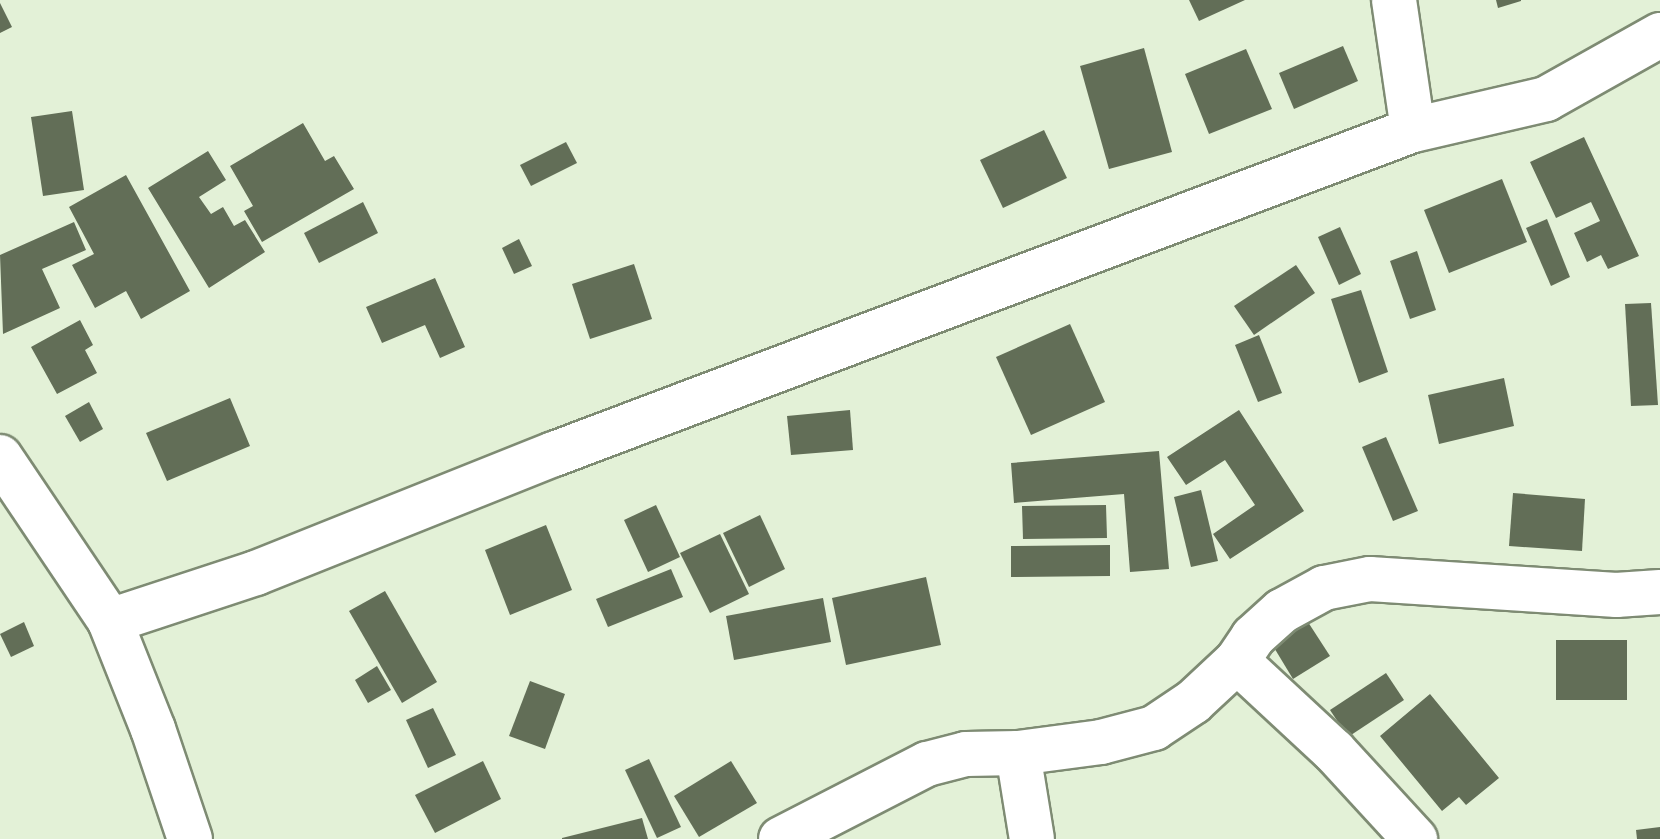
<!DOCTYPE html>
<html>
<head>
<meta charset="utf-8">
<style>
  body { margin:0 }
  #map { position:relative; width:1660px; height:839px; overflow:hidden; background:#e3f1d7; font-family:Helvetica,sans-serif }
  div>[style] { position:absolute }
  .building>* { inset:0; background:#626e57 }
  .roads { filter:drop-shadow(2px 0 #7e8b73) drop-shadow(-2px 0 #7e8b73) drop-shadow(0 2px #7e8b73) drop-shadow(0 -2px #7e8b73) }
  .minor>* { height:44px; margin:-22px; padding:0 22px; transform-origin:22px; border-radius:22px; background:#fff }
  span { translate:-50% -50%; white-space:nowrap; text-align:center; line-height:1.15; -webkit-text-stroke:6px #e3f1d7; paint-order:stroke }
</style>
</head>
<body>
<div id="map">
  <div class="building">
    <div style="clip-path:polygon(1189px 0,1245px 0,1199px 21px)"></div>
    <div style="clip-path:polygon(1496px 0,1521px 0,1521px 1px,1498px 8px)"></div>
    <div style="clip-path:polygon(0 3px,12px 27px,0 33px)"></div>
    <div style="clip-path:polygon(1343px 46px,1358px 81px,1294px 109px,1279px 73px)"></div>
    <div style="clip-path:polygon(1144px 48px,1172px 152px,1109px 169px,1080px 66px)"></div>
    <div style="clip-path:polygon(1246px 49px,1272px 109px,1209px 134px,1185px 74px)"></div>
    <div style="clip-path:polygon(72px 111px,84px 190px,43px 196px,31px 117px)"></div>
    <div style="clip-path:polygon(303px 123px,325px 161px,334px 156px,354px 189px,262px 242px,244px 211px,253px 206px,230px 166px)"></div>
    <div style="clip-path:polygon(1044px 130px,1067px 178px,1003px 208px,980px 160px)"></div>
    <div style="clip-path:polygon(1584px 137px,1639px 256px,1608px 269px,1601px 255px,1587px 262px,1574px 233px,1600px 221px,1591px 202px,1556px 218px,1530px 162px)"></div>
    <div style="clip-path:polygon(566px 142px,577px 163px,531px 186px,520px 165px)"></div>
    <div style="clip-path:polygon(208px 151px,226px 180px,199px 197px,211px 214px,223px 207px,234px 226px,245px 220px,265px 252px,209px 288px,148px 188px)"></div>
    <div style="clip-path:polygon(126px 175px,190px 291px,141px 319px,126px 291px,95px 308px,72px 265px,94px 254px,69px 207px)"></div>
    <div style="clip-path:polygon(1502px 179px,1527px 242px,1449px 273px,1424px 210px)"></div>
    <div style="clip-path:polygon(363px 202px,378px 233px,319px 263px,304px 233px)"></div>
    <div style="clip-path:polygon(1547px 219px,1570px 277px,1551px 286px,1526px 228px)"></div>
    <div style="clip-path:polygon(74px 222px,86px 250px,42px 269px,60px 308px,3px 334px,0 255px)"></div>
    <div style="clip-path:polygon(1340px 227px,1361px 274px,1339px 285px,1318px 237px)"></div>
    <div style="clip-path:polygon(519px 239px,532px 266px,514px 274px,502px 248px)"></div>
    <div style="clip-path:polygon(1417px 251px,1436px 310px,1410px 319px,1390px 261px)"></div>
    <div style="clip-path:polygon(634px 264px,652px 319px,590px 339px,572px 284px)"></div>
    <div style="clip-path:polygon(1296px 265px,1315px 293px,1254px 335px,1234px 306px)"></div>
    <div style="clip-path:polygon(435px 278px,465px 347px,440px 358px,425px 325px,382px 343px,366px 307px)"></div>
    <div style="clip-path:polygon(1361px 290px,1388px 372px,1359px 383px,1331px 299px)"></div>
    <div style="clip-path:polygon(1651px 303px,1658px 405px,1631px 406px,1625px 304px)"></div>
    <div style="clip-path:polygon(80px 320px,93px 345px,85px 350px,97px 373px,57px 394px,31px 347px)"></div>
    <div style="clip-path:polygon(1070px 324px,1105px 402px,1031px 435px,996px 357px)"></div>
    <div style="clip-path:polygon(1259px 335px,1282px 393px,1258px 402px,1235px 345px)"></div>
    <div style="clip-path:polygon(1504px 378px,1514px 426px,1439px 444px,1428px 395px)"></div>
    <div style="clip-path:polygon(230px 398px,250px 446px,167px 481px,146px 433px)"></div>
    <div style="clip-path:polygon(89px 402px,103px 429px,80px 442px,65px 416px)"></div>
    <div style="clip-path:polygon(850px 410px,853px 450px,791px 455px,787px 416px)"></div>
    <div style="clip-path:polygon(1239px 410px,1304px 511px,1230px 559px,1213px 534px,1255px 505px,1225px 460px,1186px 485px,1167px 457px)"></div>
    <div style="clip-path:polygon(1386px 437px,1418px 511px,1393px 521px,1362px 447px)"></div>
    <div style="clip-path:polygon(1159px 451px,1169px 569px,1130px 572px,1124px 494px,1014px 503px,1011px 463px)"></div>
    <div style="clip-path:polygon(1201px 490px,1218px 561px,1191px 567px,1174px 497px)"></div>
    <div style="clip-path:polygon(1513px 493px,1585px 499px,1582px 551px,1509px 546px)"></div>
    <div style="clip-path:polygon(656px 505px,680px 557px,648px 572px,624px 520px)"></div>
    <div style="clip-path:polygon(1106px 505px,1107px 538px,1023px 539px,1022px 506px)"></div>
    <div style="clip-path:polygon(760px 515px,785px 569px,749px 587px,723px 533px)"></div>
    <div style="clip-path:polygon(546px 525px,572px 590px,510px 615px,485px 550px)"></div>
    <div style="clip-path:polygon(720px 534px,749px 594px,710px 613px,680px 553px)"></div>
    <div style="clip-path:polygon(1110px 545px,1110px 576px,1011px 577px,1011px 546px)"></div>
    <div style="clip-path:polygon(671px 569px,683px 597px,608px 627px,596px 599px)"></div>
    <div style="clip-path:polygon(926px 577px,941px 645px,846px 665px,832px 598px)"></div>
    <div style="clip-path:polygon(385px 591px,437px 682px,402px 703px,349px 611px)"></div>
    <div style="clip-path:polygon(823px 598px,831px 642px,734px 660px,726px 616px)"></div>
    <div style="clip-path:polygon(1306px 619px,1330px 656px,1293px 679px,1270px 641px)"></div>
    <div style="clip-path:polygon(24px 622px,34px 646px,11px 657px,0 634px)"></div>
    <div style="clip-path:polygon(1556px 640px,1627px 640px,1627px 700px,1556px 700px)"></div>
    <div style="clip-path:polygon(377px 666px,391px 690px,368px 703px,355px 680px)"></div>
    <div style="clip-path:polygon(1386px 673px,1404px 700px,1348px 737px,1330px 710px)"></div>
    <div style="clip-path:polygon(530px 681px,565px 694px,545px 749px,509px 736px)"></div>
    <div style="clip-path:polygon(1430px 694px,1499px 778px,1466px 805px,1459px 797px,1442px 811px,1380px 736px)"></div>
    <div style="clip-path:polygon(433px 708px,456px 755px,428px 768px,406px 720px)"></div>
    <div style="clip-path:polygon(649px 759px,681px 827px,657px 838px,625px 770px)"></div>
    <div style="clip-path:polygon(483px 761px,501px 799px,435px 833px,415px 795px)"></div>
    <div style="clip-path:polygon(731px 761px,757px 803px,699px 837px,674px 796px)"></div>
    <div style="clip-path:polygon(642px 818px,648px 839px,562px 839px,562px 838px)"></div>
    <div style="clip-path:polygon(1660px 827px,1660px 839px,1637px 839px,1636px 830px)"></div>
  </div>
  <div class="roads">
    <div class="minor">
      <div style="left:1394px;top:0;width:131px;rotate:81.7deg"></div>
      <div style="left:0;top:457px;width:197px;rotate:56.1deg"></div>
      <div style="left:110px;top:621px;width:116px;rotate:68.3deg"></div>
      <div style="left:153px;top:729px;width:116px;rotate:71.4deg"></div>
      <div style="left:110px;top:621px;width:154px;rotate:-18.2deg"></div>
      <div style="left:256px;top:573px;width:321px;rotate:-21.8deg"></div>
      <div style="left:554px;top:454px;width:918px;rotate:-20.67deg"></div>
      <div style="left:1413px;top:130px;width:137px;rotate:-13.1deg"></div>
      <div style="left:1546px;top:99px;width:131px;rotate:-29.3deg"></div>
      <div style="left:1237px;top:661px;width:132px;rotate:42.9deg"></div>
      <div style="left:1334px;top:751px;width:120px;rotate:47.4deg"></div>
      <div style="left:1018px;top:753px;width:87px;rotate:80.8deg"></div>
      <div style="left:781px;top:839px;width:164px;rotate:-27.2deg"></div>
      <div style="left:927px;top:764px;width:40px;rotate:-14.4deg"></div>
      <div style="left:966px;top:754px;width:52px;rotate:-1.1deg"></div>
      <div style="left:1018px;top:753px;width:84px;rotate:-7.5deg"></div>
      <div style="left:1101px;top:742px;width:55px;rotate:-14.8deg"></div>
      <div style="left:1154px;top:728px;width:47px;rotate:-33.7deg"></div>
      <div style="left:1193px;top:702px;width:60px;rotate:-43deg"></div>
      <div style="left:1237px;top:661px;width:29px;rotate:-56deg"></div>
      <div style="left:1253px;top:637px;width:39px;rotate:-42deg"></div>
      <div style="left:1282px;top:611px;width:48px;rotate:-28.7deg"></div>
      <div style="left:1324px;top:588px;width:47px;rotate:-11.1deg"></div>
      <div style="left:1370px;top:579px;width:247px;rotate:3.7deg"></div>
      <div style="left:1616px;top:595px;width:44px;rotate:-3.9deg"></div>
    </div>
  </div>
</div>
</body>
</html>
